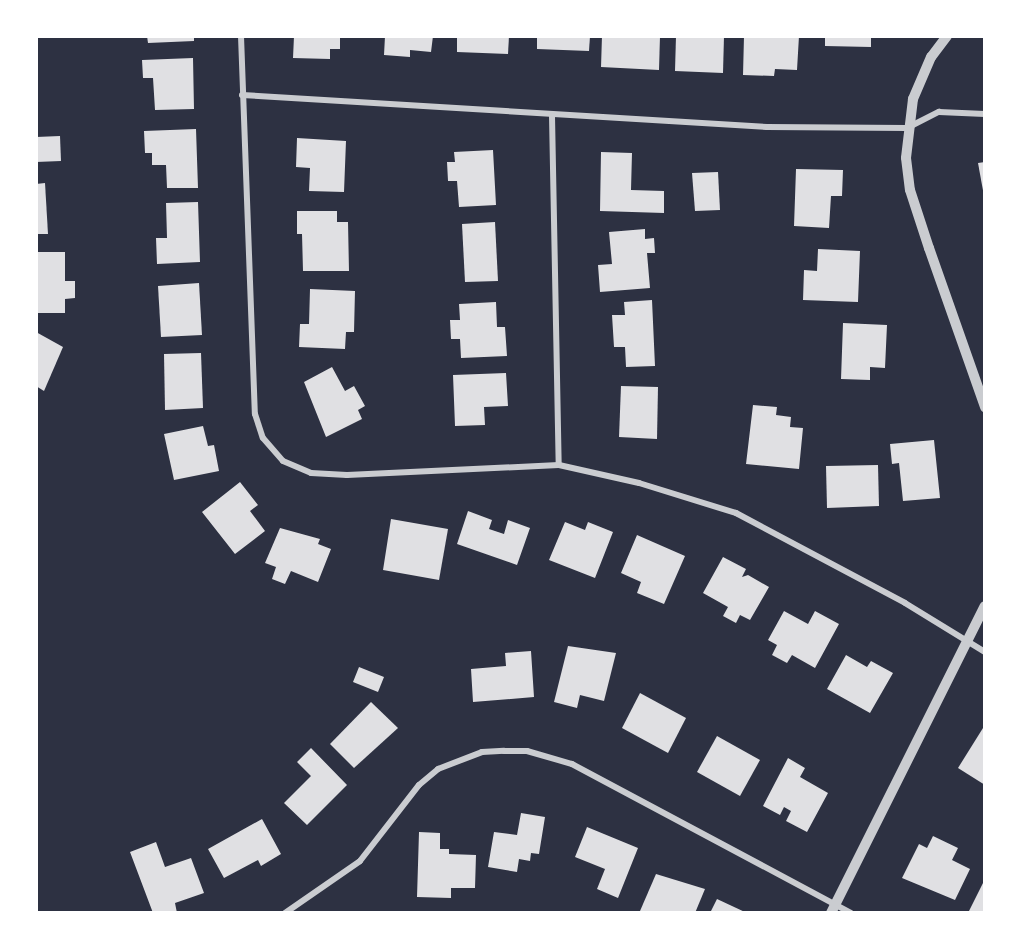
<!DOCTYPE html>
<html>
<head>
<meta charset="utf-8">
<style>
  body { margin:0 }
  #map { position:relative; width:1021px; height:949px; overflow:hidden; background:#2d3142; font-family:"Asap Condensed",sans-serif }
  div>[style] { position:absolute }
  .building>* { inset:0; background:#e0e0e3 }
  .minor>* { height:6px; margin:-3px; padding:0 3px; transform-origin:3px; border-radius:3px; background:#caccd0 }
  .tertiary>* { height:10px; margin:-5px; padding:0 5px; transform-origin:5px; border-radius:5px; background:#caccd0 }
  span { translate:-50% -50%; white-space:nowrap; text-align:center; line-height:1.15; -webkit-text-stroke:5px #fff; paint-order:stroke }
  .frame { position:absolute; inset:0; border:38px solid #fff; pointer-events:none }
</style>
</head>
<body>
<div id="map">
  <div class="building">
    <div style="clip-path:polygon(147px 36px,194px 36px,194px 41px,148px 43px)"></div>
    <div style="clip-path:polygon(294px 36px,340px 36px,340px 49px,330px 49px,330px 59px,293px 58px)"></div>
    <div style="clip-path:polygon(385px 36px,433px 36px,431px 52px,410px 50px,410px 57px,384px 55px)"></div>
    <div style="clip-path:polygon(457px 36px,509px 36px,508px 54px,457px 52px)"></div>
    <div style="clip-path:polygon(537px 36px,590px 36px,589px 51px,537px 49px)"></div>
    <div style="clip-path:polygon(602px 36px,660px 36px,659px 70px,601px 67px)"></div>
    <div style="clip-path:polygon(676px 36px,724px 36px,723px 73px,675px 71px)"></div>
    <div style="clip-path:polygon(744px 36px,799px 36px,797px 70px,775px 69px,774px 76px,743px 75px)"></div>
    <div style="clip-path:polygon(825px 36px,871px 36px,871px 47px,825px 46px)"></div>
    <div style="clip-path:polygon(193px 58px,194px 109px,155px 110px,153px 78px,143px 78px,142px 60px)"></div>
    <div style="clip-path:polygon(196px 129px,198px 188px,167px 188px,166px 165px,152px 165px,152px 153px,145px 153px,144px 131px)"></div>
    <div style="clip-path:polygon(60px 136px,61px 161px,36px 162px,36px 137px)"></div>
    <div style="clip-path:polygon(297px 138px,346px 141px,344px 192px,309px 191px,310px 168px,296px 167px)"></div>
    <div style="clip-path:polygon(493px 150px,496px 205px,459px 207px,457px 181px,448px 181px,447px 162px,455px 162px,454px 152px)"></div>
    <div style="clip-path:polygon(601px 152px,632px 153px,631px 190px,664px 191px,664px 213px,600px 211px)"></div>
    <div style="clip-path:polygon(985px 162px,985px 195px,984px 196px,978px 163px)"></div>
    <div style="clip-path:polygon(796px 169px,843px 170px,842px 196px,831px 196px,829px 228px,794px 226px)"></div>
    <div style="clip-path:polygon(718px 172px,720px 210px,695px 211px,692px 173px)"></div>
    <div style="clip-path:polygon(45px 183px,48px 234px,36px 234px,36px 184px)"></div>
    <div style="clip-path:polygon(198px 202px,200px 262px,157px 264px,156px 238px,167px 238px,166px 203px)"></div>
    <div style="clip-path:polygon(297px 211px,337px 211px,337px 222px,348px 222px,349px 271px,303px 271px,302px 234px,297px 234px)"></div>
    <div style="clip-path:polygon(495px 222px,498px 281px,465px 282px,462px 224px)"></div>
    <div style="clip-path:polygon(645px 229px,645px 239px,654px 238px,655px 253px,647px 253px,650px 288px,600px 292px,598px 265px,612px 264px,609px 232px)"></div>
    <div style="clip-path:polygon(818px 249px,860px 251px,858px 302px,803px 300px,804px 270px,817px 271px)"></div>
    <div style="clip-path:polygon(36px 252px,65px 252px,65px 281px,75px 281px,75px 298px,65px 299px,65px 313px,36px 313px)"></div>
    <div style="clip-path:polygon(199px 283px,202px 335px,161px 337px,158px 286px)"></div>
    <div style="clip-path:polygon(310px 289px,355px 291px,354px 332px,346px 332px,345px 349px,299px 347px,300px 324px,309px 324px)"></div>
    <div style="clip-path:polygon(652px 300px,655px 366px,626px 367px,625px 347px,614px 347px,612px 315px,625px 315px,624px 302px)"></div>
    <div style="clip-path:polygon(496px 302px,497px 327px,505px 327px,507px 356px,461px 358px,460px 339px,451px 339px,450px 320px,460px 320px,459px 304px)"></div>
    <div style="clip-path:polygon(843px 323px,887px 325px,885px 368px,870px 367px,870px 380px,841px 379px)"></div>
    <div style="clip-path:polygon(36px 332px,63px 347px,44px 391px,36px 386px)"></div>
    <div style="clip-path:polygon(201px 353px,203px 408px,165px 410px,164px 354px)"></div>
    <div style="clip-path:polygon(332px 367px,345px 391px,354px 386px,365px 406px,358px 410px,362px 419px,326px 437px,304px 382px)"></div>
    <div style="clip-path:polygon(506px 373px,508px 406px,484px 407px,485px 425px,455px 426px,453px 375px)"></div>
    <div style="clip-path:polygon(621px 386px,658px 387px,657px 439px,619px 437px)"></div>
    <div style="clip-path:polygon(753px 405px,777px 407px,776px 415px,791px 417px,790px 427px,803px 428px,799px 469px,746px 464px)"></div>
    <div style="clip-path:polygon(203px 426px,208px 446px,214px 445px,219px 471px,174px 480px,164px 434px)"></div>
    <div style="clip-path:polygon(934px 440px,940px 498px,903px 501px,899px 463px,892px 464px,890px 444px)"></div>
    <div style="clip-path:polygon(878px 465px,879px 506px,827px 508px,826px 466px)"></div>
    <div style="clip-path:polygon(240px 482px,258px 505px,250px 511px,265px 531px,235px 554px,202px 512px)"></div>
    <div style="clip-path:polygon(468px 511px,492px 520px,489px 529px,504px 534px,508px 520px,530px 528px,517px 565px,457px 544px)"></div>
    <div style="clip-path:polygon(391px 519px,448px 529px,439px 580px,383px 570px)"></div>
    <div style="clip-path:polygon(565px 522px,585px 530px,588px 522px,613px 532px,595px 578px,549px 560px)"></div>
    <div style="clip-path:polygon(280px 528px,320px 539px,318px 544px,331px 549px,318px 582px,291px 571px,285px 584px,272px 579px,276px 567px,265px 563px)"></div>
    <div style="clip-path:polygon(637px 535px,685px 556px,664px 604px,637px 593px,641px 582px,621px 573px)"></div>
    <div style="clip-path:polygon(723px 557px,746px 569px,742px 577px,748px 575px,769px 587px,750px 620px,740px 615px,736px 623px,723px 616px,728px 607px,703px 593px)"></div>
    <div style="clip-path:polygon(784px 611px,808px 624px,815px 611px,839px 624px,815px 668px,792px 655px,787px 663px,772px 655px,777px 645px,768px 640px)"></div>
    <div style="clip-path:polygon(568px 646px,616px 653px,604px 701px,580px 695px,577px 708px,554px 702px)"></div>
    <div style="clip-path:polygon(531px 651px,534px 697px,473px 702px,471px 669px,506px 666px,505px 653px)"></div>
    <div style="clip-path:polygon(846px 655px,867px 667px,871px 661px,893px 673px,870px 713px,827px 689px)"></div>
    <div style="clip-path:polygon(359px 667px,384px 677px,378px 692px,353px 682px)"></div>
    <div style="clip-path:polygon(640px 693px,686px 718px,668px 753px,622px 728px)"></div>
    <div style="clip-path:polygon(371px 702px,398px 728px,354px 768px,330px 744px)"></div>
    <div style="clip-path:polygon(983px 728px,985px 729px,985px 785px,958px 768px)"></div>
    <div style="clip-path:polygon(717px 736px,760px 760px,740px 796px,697px 772px)"></div>
    <div style="clip-path:polygon(311px 748px,347px 785px,307px 825px,284px 803px,311px 776px,297px 762px)"></div>
    <div style="clip-path:polygon(788px 758px,805px 768px,800px 777px,828px 793px,807px 832px,786px 821px,791px 811px,784px 807px,780px 815px,763px 806px)"></div>
    <div style="clip-path:polygon(521px 813px,545px 817px,539px 854px,531px 853px,530px 861px,519px 859px,517px 872px,488px 867px,494px 832px,517px 835px)"></div>
    <div style="clip-path:polygon(262px 819px,281px 854px,261px 866px,258px 860px,224px 878px,208px 849px)"></div>
    <div style="clip-path:polygon(587px 827px,638px 848px,618px 898px,597px 889px,605px 869px,575px 857px)"></div>
    <div style="clip-path:polygon(419px 832px,440px 833px,440px 849px,449px 849px,449px 854px,476px 855px,475px 888px,451px 888px,451px 898px,417px 897px)"></div>
    <div style="clip-path:polygon(933px 836px,958px 848px,952px 860px,970px 869px,955px 900px,902px 878px,919px 844px,927px 848px)"></div>
    <div style="clip-path:polygon(156px 842px,165px 867px,191px 858px,204px 893px,175px 903px,177px 913px,153px 913px,130px 852px)"></div>
    <div style="clip-path:polygon(656px 874px,705px 889px,695px 913px,640px 911px)"></div>
    <div style="clip-path:polygon(983px 883px,985px 913px,968px 913px)"></div>
    <div style="clip-path:polygon(717px 899px,747px 913px,710px 913px)"></div>
  </div>
  <div class="minor">
    <div style="left:241px;top:36px;width:378px;rotate:87.9deg"></div>
    <div style="left:255px;top:414px;width:25px;rotate:72deg"></div>
    <div style="left:263px;top:438px;width:30px;rotate:49deg"></div>
    <div style="left:283px;top:461px;width:30px;rotate:23deg"></div>
    <div style="left:311px;top:473px;width:36px;rotate:3deg"></div>
    <div style="left:347px;top:475px;width:212px;rotate:-2.7deg"></div>
    <div style="left:559px;top:465px;width:82px;rotate:12.7deg"></div>
    <div style="left:639px;top:483px;width:102px;rotate:17.2deg"></div>
    <div style="left:736px;top:513px;width:191px;rotate:28deg"></div>
    <div style="left:905px;top:603px;width:94px;rotate:31.5deg"></div>
    <div style="left:242px;top:95px;width:526px;rotate:3.49deg"></div>
    <div style="left:767px;top:127px;width:140px;rotate:0.4deg"></div>
    <div style="left:907px;top:128px;width:36px;rotate:-27deg"></div>
    <div style="left:939px;top:112px;width:46px;rotate:2.5deg"></div>
    <div style="left:552px;top:116px;width:349px;rotate:88.9deg"></div>
    <div style="left:285px;top:913px;width:91px;rotate:-34.7deg"></div>
    <div style="left:360px;top:861px;width:96px;rotate:-52.2deg"></div>
    <div style="left:419px;top:785px;width:25px;rotate:-40deg"></div>
    <div style="left:438px;top:769px;width:47px;rotate:-21.1deg"></div>
    <div style="left:482px;top:752px;width:22px;rotate:-3deg"></div>
    <div style="left:504px;top:751px;width:23px"></div>
    <div style="left:527px;top:751px;width:47px;rotate:16.1deg"></div>
    <div style="left:572px;top:764px;width:316px;rotate:28.1deg"></div>
  </div>
  <div class="tertiary">
    <div style="left:947px;top:36px;width:26px;rotate:127deg"></div>
    <div style="left:931px;top:57px;width:46px;rotate:113.2deg"></div>
    <div style="left:913px;top:99px;width:59px;rotate:96.8deg"></div>
    <div style="left:906px;top:158px;width:32px;rotate:83deg"></div>
    <div style="left:910px;top:190px;width:61px;rotate:71.9deg"></div>
    <div style="left:929px;top:248px;width:169px;rotate:70.6deg"></div>
    <div style="left:831px;top:913px;width:343px;rotate:-63.4deg"></div>
  </div>
  <div class="frame"></div>
</div>
</body>
</html>
